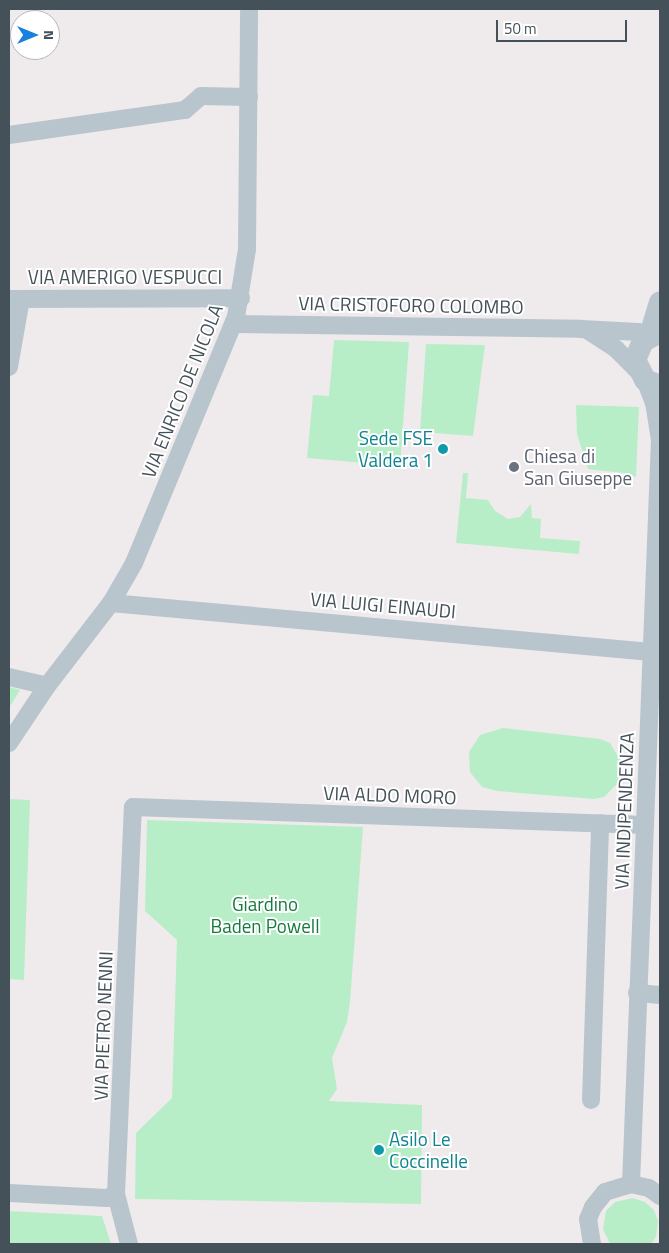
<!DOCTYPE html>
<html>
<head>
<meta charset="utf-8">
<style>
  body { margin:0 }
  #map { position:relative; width:669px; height:1253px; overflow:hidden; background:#efebec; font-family:"Titillium Web",sans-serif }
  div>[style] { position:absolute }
  .green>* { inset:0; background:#b8eec7 }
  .minor>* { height:18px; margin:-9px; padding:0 9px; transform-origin:9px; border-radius:9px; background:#b9c5cc }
  .tertiary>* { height:22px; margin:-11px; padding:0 11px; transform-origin:11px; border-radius:11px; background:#b9c5cc }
  .dots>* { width:14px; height:14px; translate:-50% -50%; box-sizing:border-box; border:2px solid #fff; border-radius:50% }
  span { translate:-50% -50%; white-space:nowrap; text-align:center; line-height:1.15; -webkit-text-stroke:4px #fff; paint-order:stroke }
  .street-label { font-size:19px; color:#445159 }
  .culture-label { font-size:19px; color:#0d838f }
  .right { translate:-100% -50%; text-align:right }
  .left { translate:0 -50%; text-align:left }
  .worship-label { font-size:19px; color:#5b616d }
  .park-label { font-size:19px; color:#157a3e }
  .frame { position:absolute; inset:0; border:10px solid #445159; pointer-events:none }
  .north { position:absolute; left:10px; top:10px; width:50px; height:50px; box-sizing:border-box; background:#fff; border:1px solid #b4b9bd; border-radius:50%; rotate:90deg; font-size:14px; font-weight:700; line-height:20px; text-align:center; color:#445159 }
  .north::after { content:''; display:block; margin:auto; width:18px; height:22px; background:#1781dd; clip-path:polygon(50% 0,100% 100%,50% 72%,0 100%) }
  .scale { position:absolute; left:496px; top:20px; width:131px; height:22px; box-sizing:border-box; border:2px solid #445159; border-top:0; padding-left:6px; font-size:15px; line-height:18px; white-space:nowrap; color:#445159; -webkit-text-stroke:4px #fff; paint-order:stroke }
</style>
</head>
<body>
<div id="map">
  <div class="green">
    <div style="clip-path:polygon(334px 340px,409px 342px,400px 466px,307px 458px,313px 395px,329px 396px)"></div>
    <div style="clip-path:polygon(426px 344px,485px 345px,473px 436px,420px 432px)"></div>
    <div style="clip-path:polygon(576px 405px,639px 407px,636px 477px,624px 473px,588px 469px,577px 434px)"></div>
    <div style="clip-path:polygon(463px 473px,468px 473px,466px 498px,488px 500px,495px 511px,508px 519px,520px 517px,531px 504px,532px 518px,541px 519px,540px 538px,580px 541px,579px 554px,456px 543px)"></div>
    <div style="clip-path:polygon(9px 687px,20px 690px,9px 708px)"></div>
    <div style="clip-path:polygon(503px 728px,600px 739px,610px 743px,621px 761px,619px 782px,604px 797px,594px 799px,497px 791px,482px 787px,470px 772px,469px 752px,480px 735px)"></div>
    <div style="clip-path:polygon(9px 799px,30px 800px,24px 980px,9px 979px)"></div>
    <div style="clip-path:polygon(147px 820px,363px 827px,350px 1002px,347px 1022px,332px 1058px,337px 1089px,329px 1101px,422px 1105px,421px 1204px,135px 1199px,136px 1133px,172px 1098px,177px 940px,145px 911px)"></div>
    <div style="clip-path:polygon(633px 1198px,645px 1202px,654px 1210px,658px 1221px,656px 1237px,651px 1244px,610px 1244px,603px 1229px,606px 1211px,615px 1202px)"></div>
    <div style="clip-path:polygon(9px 1211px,102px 1216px,111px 1244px,9px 1244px)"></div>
  </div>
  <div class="minor">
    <div style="left:9px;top:135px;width:178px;rotate:-8.1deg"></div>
    <div style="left:185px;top:110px;width:21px;rotate:-41deg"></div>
    <div style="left:201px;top:96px;width:48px;rotate:1.2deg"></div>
    <div style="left:9px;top:299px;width:232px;rotate:-0.2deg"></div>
    <div style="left:234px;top:324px;width:347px;rotate:0.8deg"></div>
    <div style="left:581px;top:329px;width:57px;rotate:3deg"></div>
    <div style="left:638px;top:332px;width:11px;rotate:22deg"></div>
    <div style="left:587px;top:330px;width:35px;rotate:33deg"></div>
    <div style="left:616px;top:349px;width:31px;rotate:45deg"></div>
    <div style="left:9px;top:367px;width:69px;rotate:-80deg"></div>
    <div style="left:111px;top:603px;width:542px;rotate:5.18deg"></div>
    <div style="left:9px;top:677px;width:39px;rotate:13deg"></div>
    <div style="left:9px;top:743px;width:69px;rotate:-56.3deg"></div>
    <div style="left:47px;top:686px;width:105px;rotate:-52.4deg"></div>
    <div style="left:111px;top:603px;width:46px;rotate:-60.1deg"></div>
    <div style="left:134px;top:563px;width:266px;rotate:-67.5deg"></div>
    <div style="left:236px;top:317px;width:69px;rotate:-80.8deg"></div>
    <div style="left:247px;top:249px;width:240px;rotate:-89.5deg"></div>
    <div style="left:637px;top:993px;width:23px;rotate:5deg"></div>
    <div style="left:591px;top:1100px;width:277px;rotate:-88.1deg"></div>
    <div style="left:631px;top:1184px;width:745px;rotate:-87.77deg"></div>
    <div style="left:660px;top:440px;width:37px;rotate:-99deg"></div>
    <div style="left:654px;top:403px;width:25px;rotate:-111deg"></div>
    <div style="left:9px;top:1193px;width:98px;rotate:2.9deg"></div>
    <div style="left:107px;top:1198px;width:10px;rotate:-24deg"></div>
    <div style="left:129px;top:1244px;width:52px;rotate:-104.6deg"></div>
    <div style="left:116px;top:1194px;width:387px;rotate:-87.5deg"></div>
    <div style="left:133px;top:807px;width:512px;rotate:2.01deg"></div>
    <div style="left:592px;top:1244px;width:25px;rotate:-99deg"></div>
    <div style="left:588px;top:1219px;width:13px;rotate:-67deg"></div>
    <div style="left:593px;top:1207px;width:19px;rotate:-51deg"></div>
    <div style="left:605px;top:1192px;width:27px;rotate:-17deg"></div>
    <div style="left:631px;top:1184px;width:18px;rotate:13deg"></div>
    <div style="left:649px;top:1188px;width:14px;rotate:36deg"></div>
  </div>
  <div class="tertiary">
    <div style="left:660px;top:332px;width:19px;rotate:152deg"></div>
    <div style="left:643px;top:341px;width:21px;rotate:113deg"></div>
    <div style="left:635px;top:360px;width:22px;rotate:63deg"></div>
    <div style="left:645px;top:380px;width:16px;rotate:22deg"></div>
    <div style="left:650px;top:335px;width:34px;rotate:-73deg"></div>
  </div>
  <div class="dots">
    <div style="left:443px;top:449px;background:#0f9aa8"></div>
    <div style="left:514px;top:467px;background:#6b7280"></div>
    <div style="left:379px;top:1150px;background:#0f9aa8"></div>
  </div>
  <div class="street-label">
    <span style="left:125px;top:277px">VIA AMERIGO VESPUCCI</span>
    <span style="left:411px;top:305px;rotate:1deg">VIA CRISTOFORO COLOMBO</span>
    <span style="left:182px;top:391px;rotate:-68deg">VIA ENRICO DE NICOLA</span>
    <span style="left:383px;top:605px;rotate:5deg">VIA LUIGI EINAUDI</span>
    <span style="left:390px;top:795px;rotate:2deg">VIA ALDO MORO</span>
    <span style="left:624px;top:811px;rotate:-88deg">VIA INDIPENDENZA</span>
    <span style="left:103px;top:1026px;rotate:-88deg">VIA PIETRO NENNI</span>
  </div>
  <div class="culture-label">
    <span class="right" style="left:433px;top:449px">Sede FSE<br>Valdera 1</span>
    <span class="left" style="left:389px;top:1150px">Asilo Le<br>Coccinelle</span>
  </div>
  <div class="worship-label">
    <span class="left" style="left:524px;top:467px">Chiesa di<br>San Giuseppe</span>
  </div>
  <div class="park-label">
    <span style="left:265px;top:915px">Giardino<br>Baden Powell</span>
  </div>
  <div class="frame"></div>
  <div class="north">N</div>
  <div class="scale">50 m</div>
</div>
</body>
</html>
